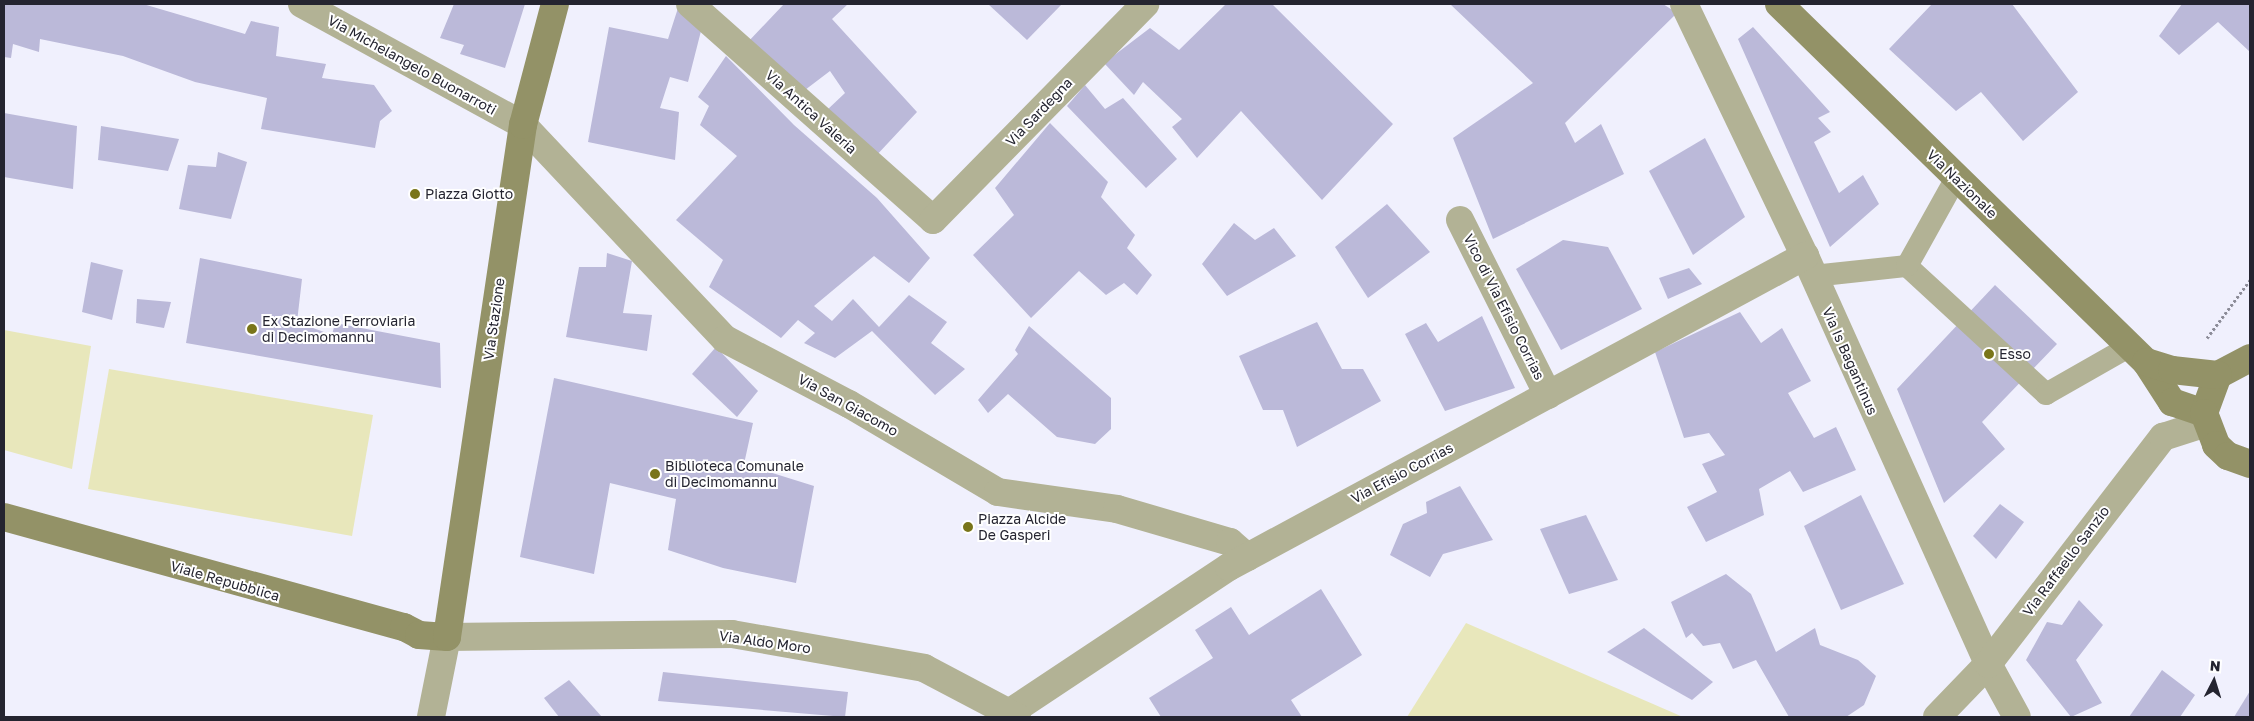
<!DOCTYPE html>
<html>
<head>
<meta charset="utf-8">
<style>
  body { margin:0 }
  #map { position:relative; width:2254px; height:721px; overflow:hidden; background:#f0f0fd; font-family:"Golos Text",sans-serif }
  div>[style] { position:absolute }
  .green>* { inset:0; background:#e8e7bb }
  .building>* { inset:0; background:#bbb9d9 }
  .path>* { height:3px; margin-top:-1.5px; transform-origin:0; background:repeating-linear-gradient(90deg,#8c8c98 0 2.5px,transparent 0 5px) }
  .service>* { height:22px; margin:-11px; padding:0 11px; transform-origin:11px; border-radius:11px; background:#b2b295 }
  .minor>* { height:28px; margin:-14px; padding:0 14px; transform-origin:14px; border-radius:14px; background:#b2b295 }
  .tertiary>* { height:28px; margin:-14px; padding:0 14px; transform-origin:14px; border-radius:14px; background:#b2b295 }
  .secondary>* { height:28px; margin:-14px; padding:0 14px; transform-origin:14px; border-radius:14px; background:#939267 }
  .dots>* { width:14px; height:14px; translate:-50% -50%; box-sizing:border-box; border:2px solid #fff; border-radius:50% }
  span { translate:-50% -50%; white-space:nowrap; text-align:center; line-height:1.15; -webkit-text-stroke:4px #fff; paint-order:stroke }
  .street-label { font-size:14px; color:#242430 }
  .poi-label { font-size:14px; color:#242430 }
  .left { translate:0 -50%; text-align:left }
  .frame { position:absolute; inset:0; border:5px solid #242430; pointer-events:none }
  .north { position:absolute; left:2189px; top:656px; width:50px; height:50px; -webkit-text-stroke:4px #fff; paint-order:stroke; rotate:5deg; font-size:14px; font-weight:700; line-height:20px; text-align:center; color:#242430 }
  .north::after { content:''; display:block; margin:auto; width:18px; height:22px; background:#242430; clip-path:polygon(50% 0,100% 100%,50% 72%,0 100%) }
</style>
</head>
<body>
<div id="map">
  <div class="green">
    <div style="clip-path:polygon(4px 330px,91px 346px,72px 469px,4px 450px)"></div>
    <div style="clip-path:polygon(109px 369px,373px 415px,352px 536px,88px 489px)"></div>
    <div style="clip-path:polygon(1466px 623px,1683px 717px,1407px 717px)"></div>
  </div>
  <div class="building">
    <div style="clip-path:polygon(4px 4px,143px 4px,245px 34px,251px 21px,279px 27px,276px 56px,326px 64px,322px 78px,374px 85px,392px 111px,380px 121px,375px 148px,261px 129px,267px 98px,195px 82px,123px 56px,40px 39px,39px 52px,13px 44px,11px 58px,4px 57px)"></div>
    <div style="clip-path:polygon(454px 4px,525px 4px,505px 68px,460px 54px,464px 45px,440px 38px)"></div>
    <div style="clip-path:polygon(784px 4px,848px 4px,832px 19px,917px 112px,874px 158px,826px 111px,845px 93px,830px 71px,805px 90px,747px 43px)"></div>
    <div style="clip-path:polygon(988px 4px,1062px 4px,1027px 40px)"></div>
    <div style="clip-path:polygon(1226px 4px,1272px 4px,1393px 124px,1322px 200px,1241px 111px,1197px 158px,1172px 127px,1182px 119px,1143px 82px,1134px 95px,1104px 63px,1150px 28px,1179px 50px)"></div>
    <div style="clip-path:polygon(1450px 4px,1663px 4px,1677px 13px,1565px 123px,1575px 143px,1601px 124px,1624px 174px,1493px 239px,1453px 138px,1533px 83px)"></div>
    <div style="clip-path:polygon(1932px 4px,2012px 4px,2078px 92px,2023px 141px,1981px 92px,1956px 111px,1889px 49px)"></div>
    <div style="clip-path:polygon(2182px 4px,2250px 4px,2250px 52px,2218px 22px,2179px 55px,2159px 36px)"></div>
    <div style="clip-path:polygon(678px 8px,701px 31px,688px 82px,670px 77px,660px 108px,679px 112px,675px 160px,588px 142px,609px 27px,668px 39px)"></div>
    <div style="clip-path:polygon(1753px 27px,1830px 112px,1818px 118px,1831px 132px,1814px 142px,1839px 193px,1863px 175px,1879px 204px,1830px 247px,1738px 39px)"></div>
    <div style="clip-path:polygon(726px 56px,794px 125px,877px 198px,930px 258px,909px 283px,874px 256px,814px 306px,832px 321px,853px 299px,879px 327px,909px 295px,947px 322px,931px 343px,965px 369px,935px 395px,872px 331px,835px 358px,804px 343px,815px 333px,798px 320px,781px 338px,709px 287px,723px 260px,676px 220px,737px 156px,700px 125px,709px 106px,698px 97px)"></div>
    <div style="clip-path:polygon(1085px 85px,1105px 109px,1123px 98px,1177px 159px,1146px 188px,1067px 106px)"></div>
    <div style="clip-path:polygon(4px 113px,77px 126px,73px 189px,4px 177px)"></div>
    <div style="clip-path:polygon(1050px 123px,1108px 182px,1101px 197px,1135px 235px,1127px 248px,1152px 275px,1137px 295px,1124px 283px,1106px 295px,1079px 271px,1031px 318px,973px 255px,1014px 215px,995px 188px)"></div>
    <div style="clip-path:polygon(101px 126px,179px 139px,168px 171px,98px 160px)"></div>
    <div style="clip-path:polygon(1705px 138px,1745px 217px,1693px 255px,1649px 171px)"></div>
    <div style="clip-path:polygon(218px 152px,247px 162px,231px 219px,179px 209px,188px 165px,216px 167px)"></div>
    <div style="clip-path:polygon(1387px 204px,1430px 252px,1368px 298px,1335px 247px)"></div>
    <div style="clip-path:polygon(1234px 223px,1255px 240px,1274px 228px,1296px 256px,1227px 296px,1202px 264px)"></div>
    <div style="clip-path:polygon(1563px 240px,1608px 247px,1642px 309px,1561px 350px,1516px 269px)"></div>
    <div style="clip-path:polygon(607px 253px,632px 261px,623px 313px,652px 315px,647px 351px,566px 337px,579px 267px,606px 267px)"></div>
    <div style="clip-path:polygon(200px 258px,302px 279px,297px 322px,332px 335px,335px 323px,440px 343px,441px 388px,186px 343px)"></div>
    <div style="clip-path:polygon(91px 262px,123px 270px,112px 320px,82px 312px)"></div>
    <div style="clip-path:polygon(1689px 268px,1702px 284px,1668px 299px,1659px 278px)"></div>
    <div style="clip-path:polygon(1995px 285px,2057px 344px,1982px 422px,2005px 449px,1944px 503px,1897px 389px)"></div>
    <div style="clip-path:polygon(137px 299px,171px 302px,164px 328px,136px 323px)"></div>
    <div style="clip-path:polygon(1740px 312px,1761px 343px,1782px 328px,1811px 381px,1788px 393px,1814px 438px,1836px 427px,1856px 470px,1803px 492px,1790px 471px,1759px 489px,1764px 515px,1706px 542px,1687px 507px,1717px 492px,1702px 464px,1725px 455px,1709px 433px,1684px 438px,1655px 352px)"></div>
    <div style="clip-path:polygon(1482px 316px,1515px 388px,1445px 411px,1405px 334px,1426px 323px,1438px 342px)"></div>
    <div style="clip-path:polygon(1317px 322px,1342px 369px,1363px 369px,1381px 401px,1297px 447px,1283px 410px,1263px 410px,1239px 356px)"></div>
    <div style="clip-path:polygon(1029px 326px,1111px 398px,1111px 429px,1095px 444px,1057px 437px,1008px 394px,988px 413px,978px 400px,1018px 354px,1015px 350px)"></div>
    <div style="clip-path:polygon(716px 347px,758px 391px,737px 417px,692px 374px)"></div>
    <div style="clip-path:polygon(554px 378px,753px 423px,744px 464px,814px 486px,796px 583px,723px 568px,668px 550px,676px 499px,610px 483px,594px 574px,520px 557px)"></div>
    <div style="clip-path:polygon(1460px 486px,1493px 540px,1443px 554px,1430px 577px,1390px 555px,1403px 524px,1427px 513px,1426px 502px)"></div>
    <div style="clip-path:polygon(1861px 495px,1904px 584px,1841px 610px,1804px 526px)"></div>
    <div style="clip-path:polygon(2000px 504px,2024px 522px,1996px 559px,1973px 536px)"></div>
    <div style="clip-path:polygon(1586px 515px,1618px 580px,1569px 594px,1540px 529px)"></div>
    <div style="clip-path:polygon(1726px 574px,1751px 594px,1776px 652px,1815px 628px,1820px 645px,1858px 660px,1876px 676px,1864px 705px,1846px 717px,1789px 717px,1756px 660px,1733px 669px,1720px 643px,1703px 646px,1692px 633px,1686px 638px,1671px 602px)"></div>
    <div style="clip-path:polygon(1321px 589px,1362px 655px,1291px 700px,1302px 717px,1161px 717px,1149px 698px,1213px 658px,1195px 630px,1231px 607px,1249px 635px)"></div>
    <div style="clip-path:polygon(2079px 600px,2103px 625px,2076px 660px,2102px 703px,2071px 717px,2026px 660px,2047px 622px,2062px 625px)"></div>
    <div style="clip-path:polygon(1644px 628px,1713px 682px,1692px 700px,1607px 652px)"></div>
    <div style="clip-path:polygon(2162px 670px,2195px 695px,2180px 717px,2129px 717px)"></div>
    <div style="clip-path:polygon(663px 672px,848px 692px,845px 717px,658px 701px)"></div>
    <div style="clip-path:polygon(569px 680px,602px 717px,559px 717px,544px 698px)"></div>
    <div style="clip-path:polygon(2250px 691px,2250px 717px,2234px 717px)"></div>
  </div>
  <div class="path">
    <div style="left:2207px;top:338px;width:72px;rotate:-53.4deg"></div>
  </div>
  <div class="service">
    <div style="left:1907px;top:266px;width:189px;rotate:42.6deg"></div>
    <div style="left:2046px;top:394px;width:97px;rotate:-29.7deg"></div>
    <div style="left:1813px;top:276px;width:95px;rotate:-6.1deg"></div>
    <div style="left:1907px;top:266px;width:101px;rotate:-60.9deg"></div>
  </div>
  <div class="minor">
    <div style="left:302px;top:4px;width:252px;rotate:28.7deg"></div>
    <div style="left:523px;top:125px;width:294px;rotate:46.7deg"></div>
    <div style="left:725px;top:339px;width:140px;rotate:27.7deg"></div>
    <div style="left:849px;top:404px;width:173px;rotate:30.6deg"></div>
    <div style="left:998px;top:492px;width:120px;rotate:8.1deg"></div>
    <div style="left:1117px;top:509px;width:118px;rotate:16.3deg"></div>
    <div style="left:1230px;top:542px;width:23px;rotate:41deg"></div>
    <div style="left:690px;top:4px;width:325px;rotate:41.6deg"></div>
    <div style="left:933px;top:220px;width:303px;rotate:-45.5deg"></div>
    <div style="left:1684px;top:4px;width:280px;rotate:64.4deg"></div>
    <div style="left:1805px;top:256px;width:447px;rotate:65.8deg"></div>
    <div style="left:1460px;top:220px;width:196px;rotate:63.3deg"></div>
    <div style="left:1012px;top:711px;width:260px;rotate:-33.6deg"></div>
    <div style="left:1229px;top:567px;width:655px;rotate:-28.37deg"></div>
    <div style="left:431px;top:717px;width:82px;rotate:-78.7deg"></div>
  </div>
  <div class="tertiary">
    <div style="left:447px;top:637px;width:285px;rotate:-0.6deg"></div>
    <div style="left:732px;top:634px;width:195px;rotate:10deg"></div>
    <div style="left:924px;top:668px;width:105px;rotate:27.8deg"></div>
    <div style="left:1988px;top:664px;width:60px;rotate:61.3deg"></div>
    <div style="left:1937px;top:717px;width:74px;rotate:-46.1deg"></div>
    <div style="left:1988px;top:664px;width:287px;rotate:-52.4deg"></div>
    <div style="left:2163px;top:437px;width:45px;rotate:-18deg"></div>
  </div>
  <div class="secondary">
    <div style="left:1779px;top:4px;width:513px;rotate:44.29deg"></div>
    <div style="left:2146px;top:362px;width:48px;rotate:57deg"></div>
    <div style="left:2172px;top:402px;width:34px;rotate:19deg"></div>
    <div style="left:2250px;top:358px;width:36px;rotate:152deg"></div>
    <div style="left:2218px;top:375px;width:40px;rotate:110.2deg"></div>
    <div style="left:2204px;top:413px;width:34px;rotate:69deg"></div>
    <div style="left:2216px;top:445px;width:16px;rotate:43deg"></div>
    <div style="left:2228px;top:456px;width:23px;rotate:20deg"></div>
    <div style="left:2146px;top:362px;width:27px;rotate:17deg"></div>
    <div style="left:2172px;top:370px;width:46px;rotate:6.2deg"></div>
    <div style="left:4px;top:517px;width:415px;rotate:15.4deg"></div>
    <div style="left:404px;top:627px;width:17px;rotate:28deg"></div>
    <div style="left:419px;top:635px;width:28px;rotate:4deg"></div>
    <div style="left:447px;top:637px;width:518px;rotate:-81.56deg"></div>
    <div style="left:523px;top:125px;width:125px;rotate:-75.2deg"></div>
  </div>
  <div class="dots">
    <div style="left:415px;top:194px;background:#79751a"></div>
    <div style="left:252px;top:329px;background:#79751a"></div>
    <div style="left:1989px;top:354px;background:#79751a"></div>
    <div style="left:655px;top:474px;background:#79751a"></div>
    <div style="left:968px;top:527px;background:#79751a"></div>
  </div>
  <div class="street-label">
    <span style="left:412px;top:65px;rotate:29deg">Via Michelangelo Buonarroti</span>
    <span style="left:811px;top:112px;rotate:42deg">Via Antica Valeria</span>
    <span style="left:1039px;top:112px;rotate:-46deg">Via Sardegna</span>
    <span style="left:1962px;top:184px;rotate:44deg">Via Nazionale</span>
    <span style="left:1504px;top:307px;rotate:63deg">Vico di Via Efisio Corrias</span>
    <span style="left:494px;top:319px;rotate:-82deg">Via Stazione</span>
    <span style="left:1850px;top:361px;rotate:66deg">Via Is Bagantinus</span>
    <span style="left:848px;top:405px;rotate:29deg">Via San Giacomo</span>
    <span style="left:1402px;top:473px;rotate:-28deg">Via Efisio Corrias</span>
    <span style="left:2066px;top:561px;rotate:-53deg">Via Raffaello Sanzio</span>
    <span style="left:225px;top:581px;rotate:16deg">Viale Repubblica</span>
    <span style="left:765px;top:642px;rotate:8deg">Via Aldo Moro</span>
  </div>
  <div class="poi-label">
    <span class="left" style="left:425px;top:194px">Piazza Giotto</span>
    <span class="left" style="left:262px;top:329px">Ex Stazione Ferroviaria<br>di Decimomannu</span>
    <span class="left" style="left:1999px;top:354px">Esso</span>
    <span class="left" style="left:665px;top:474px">Biblioteca Comunale<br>di Decimomannu</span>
    <span class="left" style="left:978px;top:527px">Piazza Alcide<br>De Gasperi</span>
  </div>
  <div class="frame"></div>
  <div class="north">N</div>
</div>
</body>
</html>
